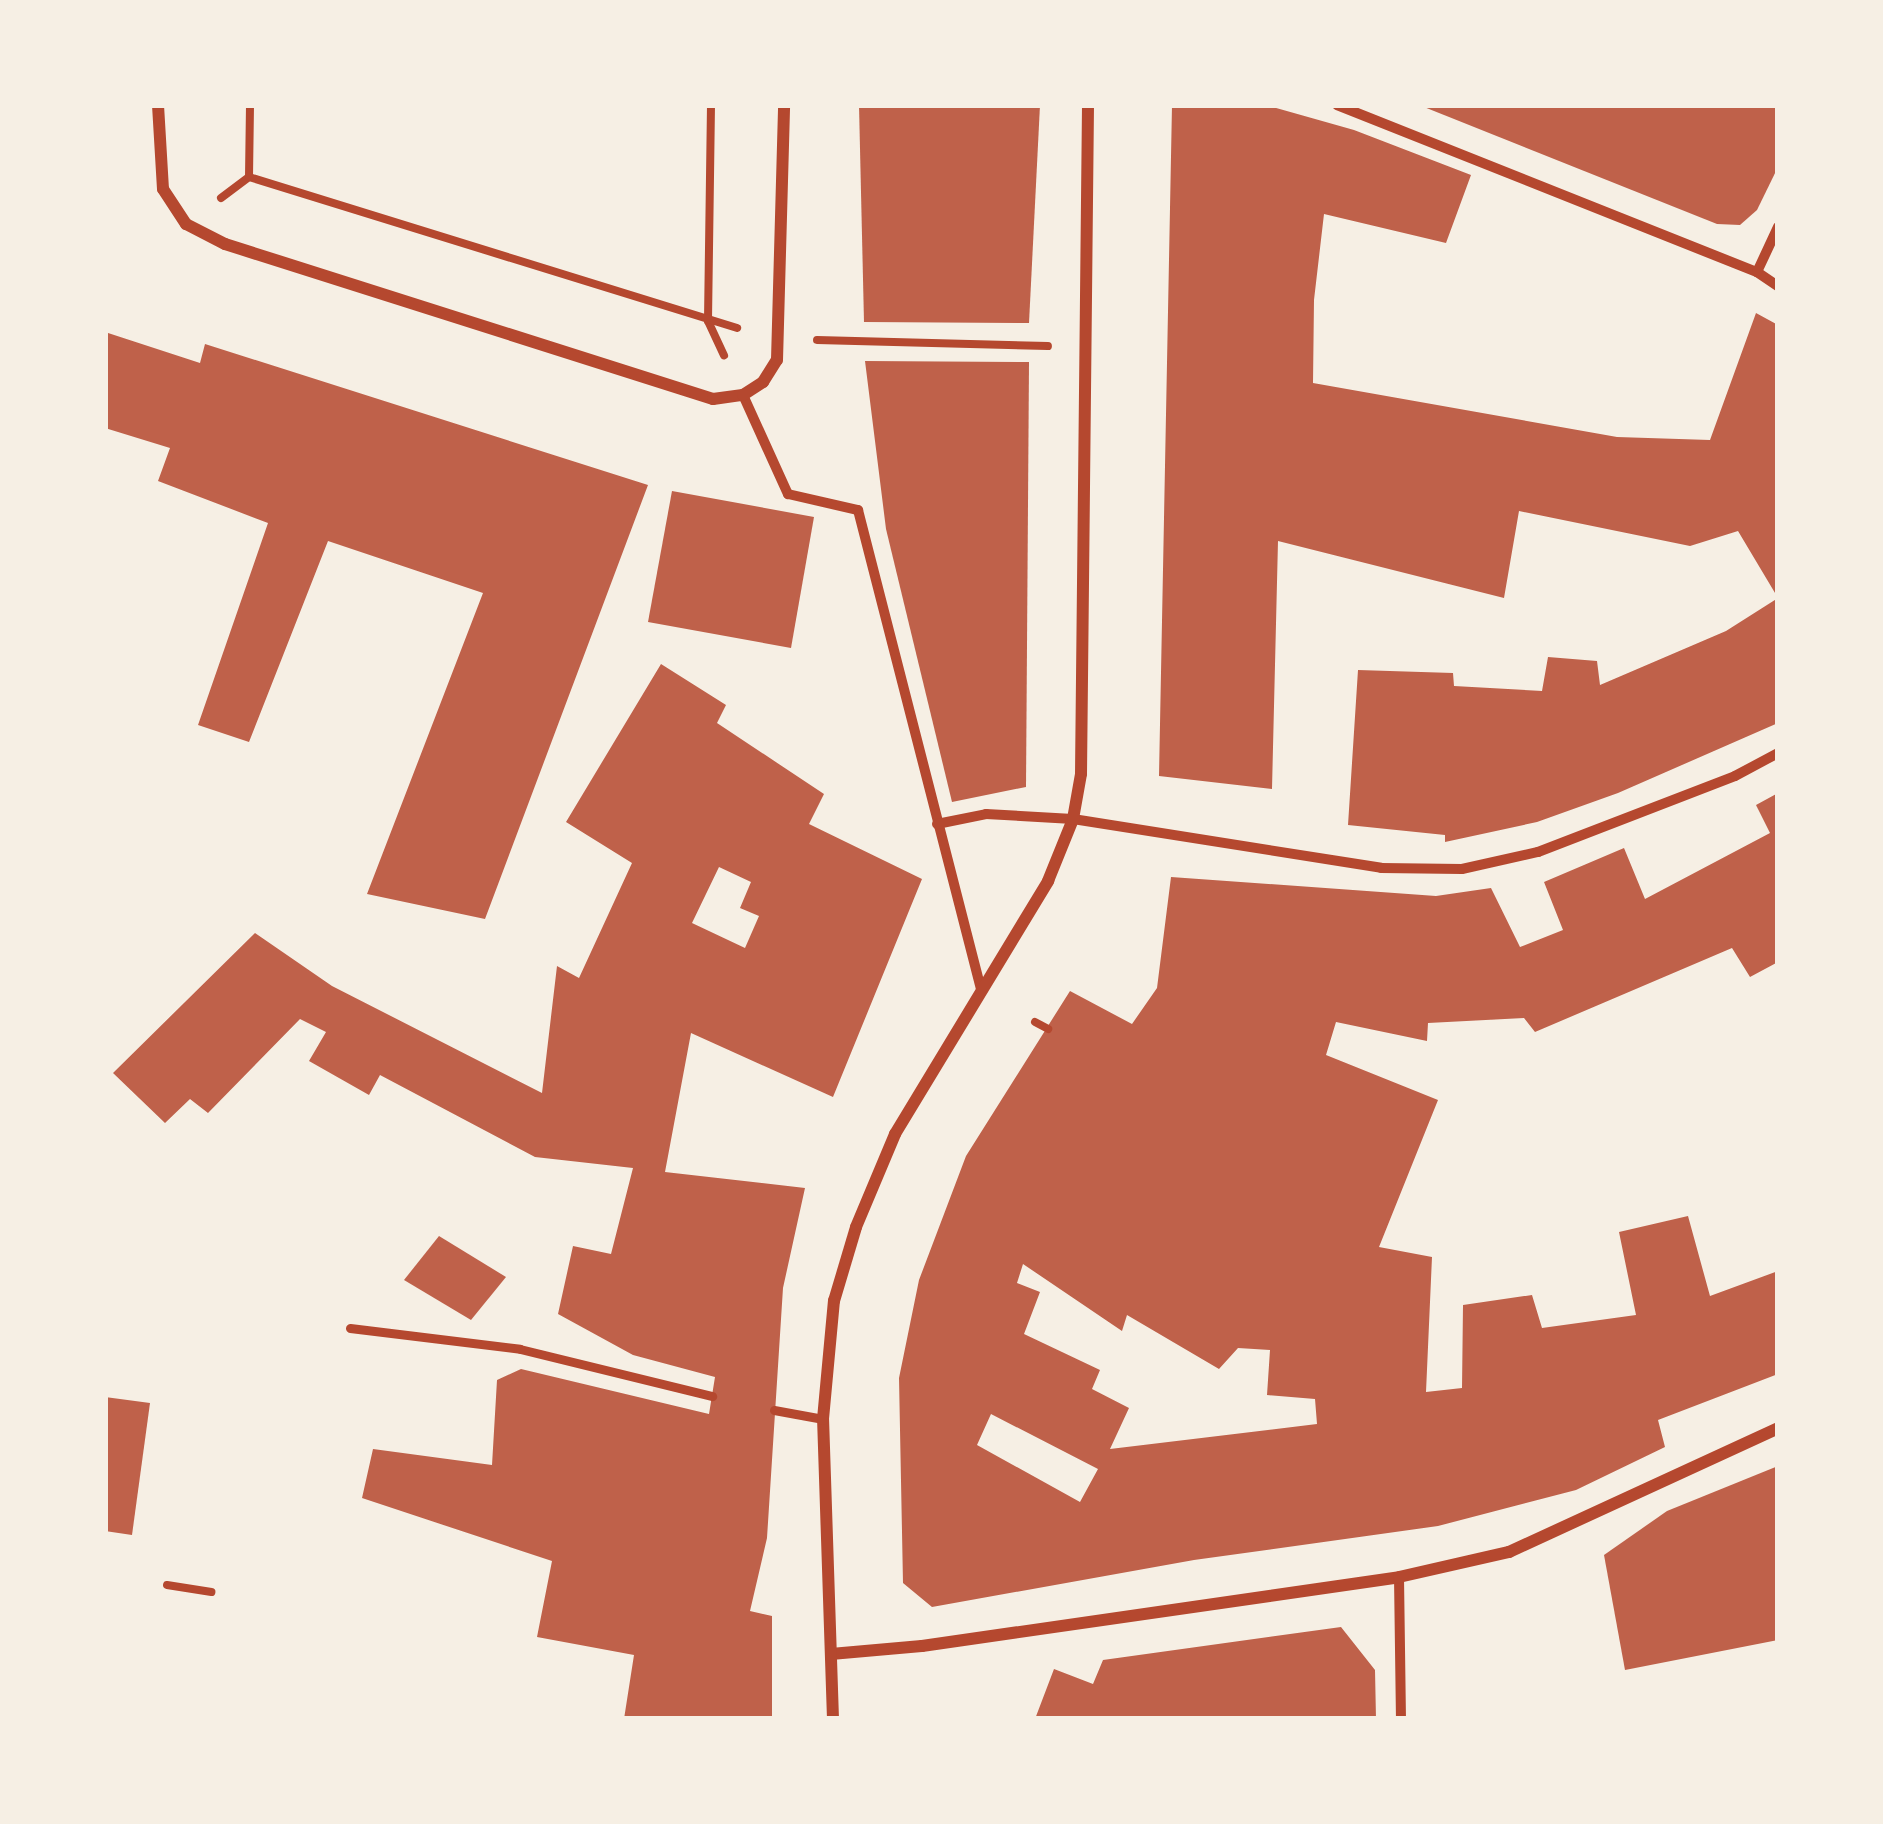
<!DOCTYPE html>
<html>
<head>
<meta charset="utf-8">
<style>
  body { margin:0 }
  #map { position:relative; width:1883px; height:1824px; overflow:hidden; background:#f6efe4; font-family:Lato,sans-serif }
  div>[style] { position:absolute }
  .building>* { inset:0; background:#bf614a }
  .path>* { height:8px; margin:-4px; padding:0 4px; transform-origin:4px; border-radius:4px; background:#b5482f }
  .service>* { height:9px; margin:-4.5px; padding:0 4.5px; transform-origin:4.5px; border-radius:4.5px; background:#b5482f }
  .pedestrian>* { height:10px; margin:-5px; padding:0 5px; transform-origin:5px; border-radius:5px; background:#b5482f }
  .minor>* { height:12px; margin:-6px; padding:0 6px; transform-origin:6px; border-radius:6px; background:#b5482f }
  span { translate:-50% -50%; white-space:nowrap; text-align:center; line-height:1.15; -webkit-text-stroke:9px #f6efe4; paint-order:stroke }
  .frame { position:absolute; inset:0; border:108px solid #f6efe4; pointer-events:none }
</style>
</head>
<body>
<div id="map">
  <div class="building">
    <div style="clip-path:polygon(859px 105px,1040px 105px,1029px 323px,864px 322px)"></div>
    <div style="clip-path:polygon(1172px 105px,1266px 105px,1354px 130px,1471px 175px,1446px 243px,1324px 214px,1314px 300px,1313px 383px,1617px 437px,1710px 440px,1756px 313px,1778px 325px,1778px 723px,1618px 793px,1537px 822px,1445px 842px,1445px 835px,1348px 825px,1358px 670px,1453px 673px,1454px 686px,1542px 691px,1548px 657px,1597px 661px,1600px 685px,1726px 631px,1778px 598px,1738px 531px,1690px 546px,1519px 511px,1504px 598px,1278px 541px,1272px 789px,1159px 776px)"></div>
    <div style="clip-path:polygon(1419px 105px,1778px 105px,1778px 167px,1757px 210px,1740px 225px,1717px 224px)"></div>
    <div style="clip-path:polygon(105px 332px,200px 363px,205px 344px,648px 485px,485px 919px,367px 894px,483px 593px,328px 541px,249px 742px,198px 725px,268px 523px,158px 481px,170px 448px,105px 428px)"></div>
    <div style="clip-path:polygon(865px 361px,1029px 362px,1026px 787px,952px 802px,886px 529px)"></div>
    <div style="clip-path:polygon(672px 491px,814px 517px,791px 648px,648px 622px)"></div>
    <div style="clip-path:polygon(evenodd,661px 664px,726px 705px,717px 723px,824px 794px,809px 824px,922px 879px,833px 1097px,691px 1033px,665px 1172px,805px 1188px,783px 1288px,767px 1538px,750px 1611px,772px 1616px,772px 1719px,624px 1719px,634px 1655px,537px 1637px,552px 1561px,362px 1498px,373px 1449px,492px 1465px,497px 1380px,521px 1369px,709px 1414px,715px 1377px,633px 1355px,558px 1314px,573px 1246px,611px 1254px,633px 1168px,535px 1157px,380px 1075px,369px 1095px,309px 1061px,326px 1032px,300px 1019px,208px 1113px,190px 1099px,165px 1123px,113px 1073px,255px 933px,332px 986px,542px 1093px,557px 966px,579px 978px,632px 863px,566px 822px,661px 664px,719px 867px,751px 882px,740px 908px,759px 916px,745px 948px,692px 923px,719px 867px)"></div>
    <div style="clip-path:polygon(evenodd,1778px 793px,1778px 962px,1750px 977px,1732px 948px,1535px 1032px,1524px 1018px,1428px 1023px,1427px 1041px,1336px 1022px,1326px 1055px,1438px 1100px,1379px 1247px,1432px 1257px,1426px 1392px,1462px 1388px,1463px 1305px,1532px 1295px,1542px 1328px,1636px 1315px,1619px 1232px,1688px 1216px,1710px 1296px,1778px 1271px,1778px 1374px,1658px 1420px,1665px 1447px,1576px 1490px,1438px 1526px,1194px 1560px,932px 1607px,903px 1583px,899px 1378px,919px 1280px,966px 1156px,1070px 991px,1132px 1024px,1157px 988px,1171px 877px,1436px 896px,1491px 888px,1520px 947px,1563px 930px,1544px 882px,1624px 848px,1645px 899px,1770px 833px,1756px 805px,1778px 793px,1023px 1264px,1122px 1331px,1127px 1315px,1219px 1369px,1238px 1348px,1270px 1350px,1267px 1395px,1315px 1399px,1317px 1424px,1110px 1449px,1129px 1408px,1092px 1389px,1100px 1370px,1024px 1334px,1040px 1292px,1017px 1283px,1023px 1264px,1778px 793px,991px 1414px,1098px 1469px,1080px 1502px,977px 1445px,991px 1414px)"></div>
    <div style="clip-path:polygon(439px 1236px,506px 1277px,471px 1320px,404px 1280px)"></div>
    <div style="clip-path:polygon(105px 1397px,150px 1403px,132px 1535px,105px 1531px)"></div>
    <div style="clip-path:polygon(1778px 1466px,1778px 1640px,1625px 1670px,1604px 1555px,1667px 1511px)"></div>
    <div style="clip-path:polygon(1341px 1627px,1375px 1670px,1376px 1719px,1035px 1719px,1054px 1669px,1093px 1684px,1103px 1660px)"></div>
  </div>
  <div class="path">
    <div style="left:711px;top:105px;width:216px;rotate:90.8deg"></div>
    <div style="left:708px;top:321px;width:38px;rotate:65deg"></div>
    <div style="left:249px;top:177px;width:511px;rotate:17.19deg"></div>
    <div style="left:221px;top:198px;width:35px;rotate:-37deg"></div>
    <div style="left:249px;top:177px;width:72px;rotate:-89.2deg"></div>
    <div style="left:817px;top:340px;width:231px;rotate:1.5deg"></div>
    <div style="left:1035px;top:1022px;width:15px;rotate:28deg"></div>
    <div style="left:167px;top:1585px;width:45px;rotate:9deg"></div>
  </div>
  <div class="service">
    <div style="left:350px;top:1328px;width:171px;rotate:7deg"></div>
    <div style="left:520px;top:1349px;width:198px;rotate:13.8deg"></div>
    <div style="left:774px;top:1410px;width:50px;rotate:10.4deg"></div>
  </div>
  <div class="pedestrian">
    <div style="left:1337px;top:105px;width:452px;rotate:21.7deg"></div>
    <div style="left:1757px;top:272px;width:25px;rotate:34deg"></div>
    <div style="left:1757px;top:272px;width:50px;rotate:-65deg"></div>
    <div style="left:743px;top:395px;width:109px;rotate:65.6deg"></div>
    <div style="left:788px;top:494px;width:72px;rotate:12.9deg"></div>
    <div style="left:858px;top:510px;width:495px;rotate:75.6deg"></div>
    <div style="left:937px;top:824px;width:50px;rotate:-11.5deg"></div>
    <div style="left:986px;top:814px;width:87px;rotate:3.3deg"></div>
    <div style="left:1073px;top:819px;width:312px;rotate:9deg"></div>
    <div style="left:1381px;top:868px;width:81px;rotate:0.7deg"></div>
    <div style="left:1462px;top:869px;width:78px;rotate:-12.6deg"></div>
    <div style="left:1538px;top:852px;width:211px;rotate:-21.1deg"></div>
    <div style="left:1735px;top:776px;width:49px;rotate:-28.1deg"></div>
    <div style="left:1399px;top:1577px;width:142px;rotate:89.2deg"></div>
  </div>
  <div class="minor">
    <div style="left:158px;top:105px;width:84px;rotate:86.6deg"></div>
    <div style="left:163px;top:189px;width:42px;rotate:56.7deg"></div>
    <div style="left:186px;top:224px;width:44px;rotate:27.1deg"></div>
    <div style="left:225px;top:244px;width:512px;rotate:17.62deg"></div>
    <div style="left:713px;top:399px;width:30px;rotate:-8deg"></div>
    <div style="left:743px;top:395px;width:24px;rotate:-33deg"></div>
    <div style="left:763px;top:382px;width:26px;rotate:-58deg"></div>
    <div style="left:777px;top:360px;width:255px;rotate:-88.4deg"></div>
    <div style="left:831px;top:1654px;width:91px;rotate:-5deg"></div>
    <div style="left:922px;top:1646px;width:482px;rotate:-8.2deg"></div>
    <div style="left:1399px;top:1577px;width:113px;rotate:-12.8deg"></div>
    <div style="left:1509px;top:1552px;width:296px;rotate:-24.7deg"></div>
    <div style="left:833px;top:1719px;width:300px;rotate:-91.9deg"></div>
    <div style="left:823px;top:1419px;width:119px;rotate:-84.7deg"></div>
    <div style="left:834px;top:1301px;width:77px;rotate:-73.4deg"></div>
    <div style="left:856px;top:1227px;width:101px;rotate:-67.2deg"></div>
    <div style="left:895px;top:1134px;width:296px;rotate:-58.8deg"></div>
    <div style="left:1048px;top:881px;width:67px;rotate:-68deg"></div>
    <div style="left:1073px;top:819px;width:46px;rotate:-79.9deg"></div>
    <div style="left:1081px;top:774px;width:669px;rotate:-89.4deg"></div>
  </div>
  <div class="frame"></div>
</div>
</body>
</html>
